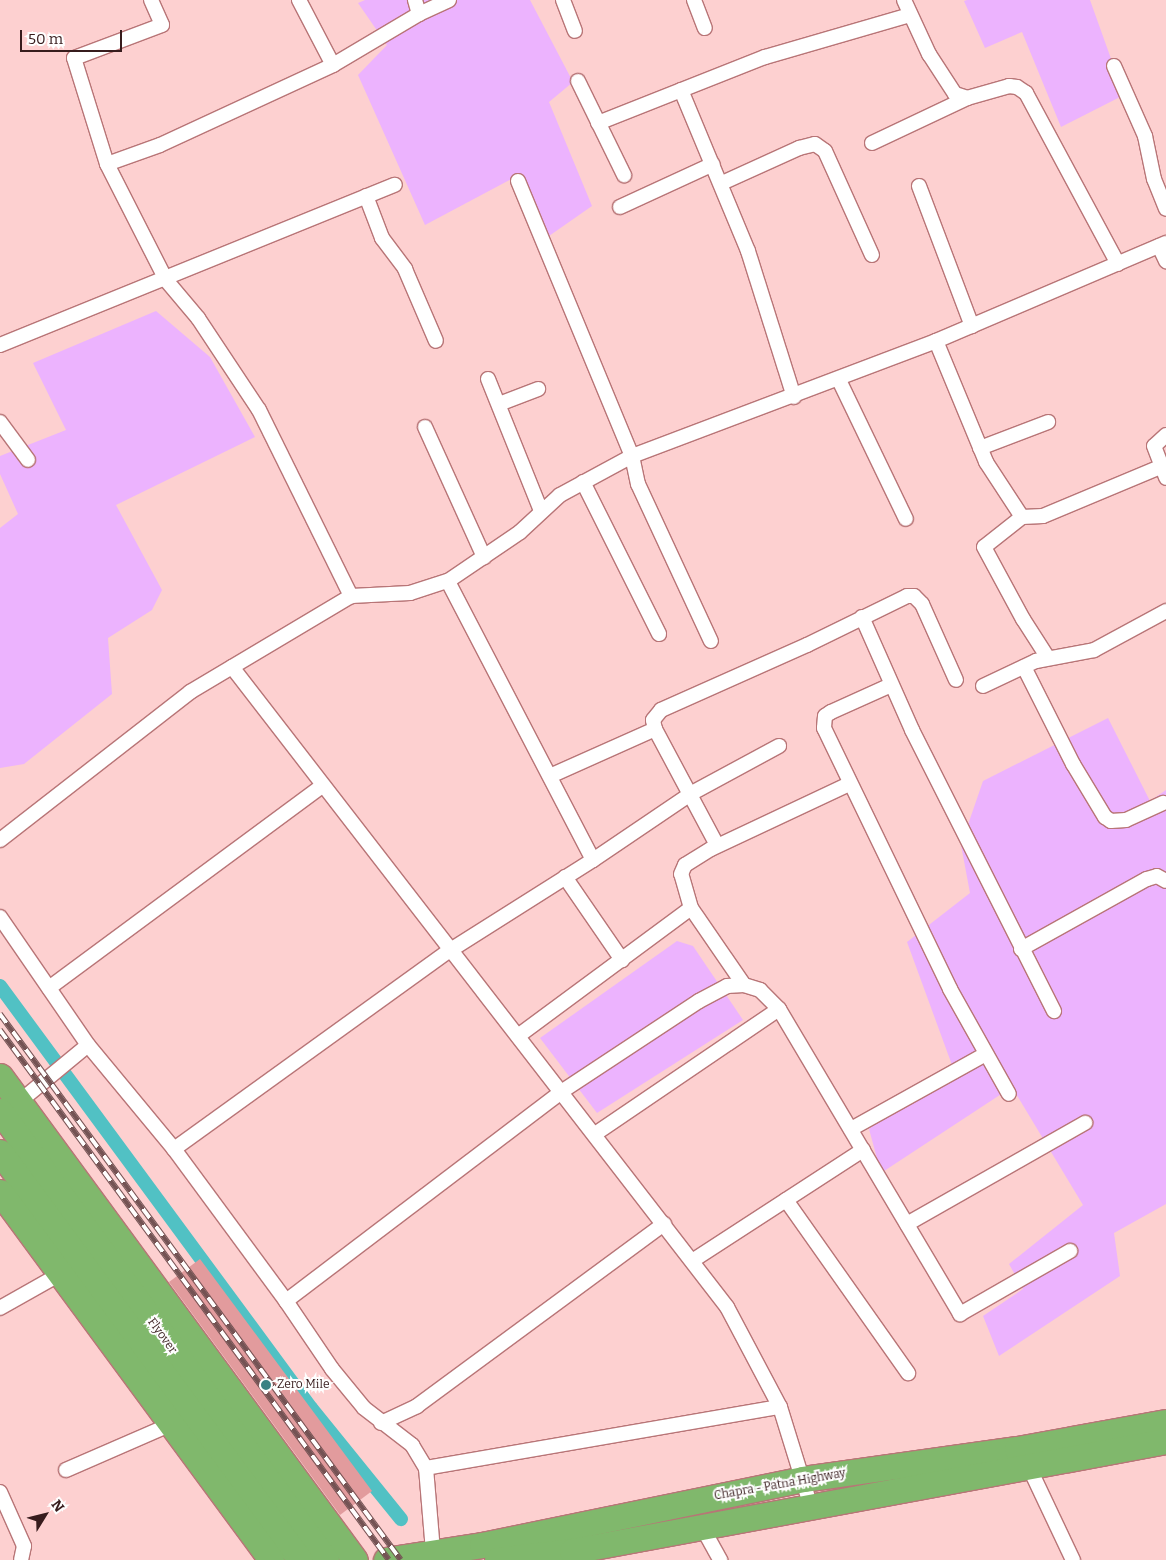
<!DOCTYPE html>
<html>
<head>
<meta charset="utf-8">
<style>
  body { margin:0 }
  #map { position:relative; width:1166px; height:1560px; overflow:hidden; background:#fdd0d0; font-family:Bitter,serif }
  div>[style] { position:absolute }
  .green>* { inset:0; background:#ecb3fe }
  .canal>* { height:14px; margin:-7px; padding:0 7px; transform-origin:7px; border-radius:7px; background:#51c1c4 }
  .building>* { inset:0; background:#e29b9d }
  .roads { filter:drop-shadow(1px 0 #b87577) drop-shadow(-1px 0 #b87577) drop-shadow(0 1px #b87577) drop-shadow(0 -1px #b87577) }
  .street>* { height:14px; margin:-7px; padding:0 7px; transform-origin:7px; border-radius:7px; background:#fff }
  .highway>* { height:25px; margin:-12.5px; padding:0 12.5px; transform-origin:12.5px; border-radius:12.5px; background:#80b86c }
  .rail>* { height:5.5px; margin-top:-2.75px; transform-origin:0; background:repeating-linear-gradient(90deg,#fefefe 0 11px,#745354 0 22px); box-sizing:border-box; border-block:1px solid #745354 }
  .dots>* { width:14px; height:14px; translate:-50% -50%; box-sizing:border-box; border:2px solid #fefefe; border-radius:50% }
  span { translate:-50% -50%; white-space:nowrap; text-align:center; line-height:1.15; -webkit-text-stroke:4px #fefefe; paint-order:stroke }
  .street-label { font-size:12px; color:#371c1d }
  .poi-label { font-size:12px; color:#371c1d }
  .left { translate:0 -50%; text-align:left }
  .north { position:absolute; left:20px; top:1490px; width:50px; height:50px; -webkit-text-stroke:4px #fefefe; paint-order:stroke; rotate:54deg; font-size:14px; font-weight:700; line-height:20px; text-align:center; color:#371c1d }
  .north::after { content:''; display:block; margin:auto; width:18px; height:22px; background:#371c1d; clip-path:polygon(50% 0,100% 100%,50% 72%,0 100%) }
  .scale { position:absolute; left:20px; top:30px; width:102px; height:22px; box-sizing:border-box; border:2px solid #371c1d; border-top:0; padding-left:6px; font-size:15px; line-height:18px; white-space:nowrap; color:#371c1d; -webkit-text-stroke:4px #fefefe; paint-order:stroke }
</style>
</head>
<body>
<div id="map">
  <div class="green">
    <div style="clip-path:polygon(365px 0,530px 0,573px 82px,549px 102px,592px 206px,549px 236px,521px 174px,425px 225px,358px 75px,387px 45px,358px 3px)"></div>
    <div style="clip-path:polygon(967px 0,1090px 0,1124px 95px,1061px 127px,1022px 32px,985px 48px,964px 1px)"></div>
    <div style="clip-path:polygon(156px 311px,210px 357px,255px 437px,116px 505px,162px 590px,152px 610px,108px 638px,112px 694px,24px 764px,0 768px,0 528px,18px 514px,0 474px,0 456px,66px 430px,33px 363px)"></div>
    <div style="clip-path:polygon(1108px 718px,1150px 801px,1166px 790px,1166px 1204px,1114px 1233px,1120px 1276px,999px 1356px,983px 1316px,1023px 1289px,1009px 1264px,1083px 1205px,1012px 1087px,881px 1173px,869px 1129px,952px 1065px,907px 942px,970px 893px,961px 845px,983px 781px)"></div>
    <div style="clip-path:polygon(677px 941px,693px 946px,743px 1020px,597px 1113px,540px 1038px)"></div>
  </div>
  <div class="canal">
    <div style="left:0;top:986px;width:524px;rotate:53.61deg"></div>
    <div style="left:311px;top:1408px;width:143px;rotate:51deg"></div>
  </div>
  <div class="building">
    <div style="clip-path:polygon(200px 1259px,372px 1491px,340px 1515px,169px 1282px)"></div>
  </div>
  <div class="roads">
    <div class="street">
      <div style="left:151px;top:0;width:27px;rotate:66deg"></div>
      <div style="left:162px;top:25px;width:94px;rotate:159.4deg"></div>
      <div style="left:74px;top:58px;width:111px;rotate:72.7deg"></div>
      <div style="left:107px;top:164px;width:56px;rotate:-19.7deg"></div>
      <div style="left:160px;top:145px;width:191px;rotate:-24.8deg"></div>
      <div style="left:299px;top:0;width:73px;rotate:62.4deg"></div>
      <div style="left:333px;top:65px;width:100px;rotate:-30.7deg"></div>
      <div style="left:419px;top:14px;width:15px;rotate:-106deg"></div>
      <div style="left:563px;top:0;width:33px;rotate:69deg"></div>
      <div style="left:694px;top:0;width:30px;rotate:69deg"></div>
      <div style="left:904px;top:0;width:60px;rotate:65.2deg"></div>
      <div style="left:929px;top:54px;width:48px;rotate:57deg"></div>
      <div style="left:955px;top:94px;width:13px;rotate:18deg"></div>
      <div style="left:967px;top:98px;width:44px;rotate:-15.9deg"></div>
      <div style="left:1009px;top:86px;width:8px;rotate:7deg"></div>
      <div style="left:1017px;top:87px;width:11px;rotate:34deg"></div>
      <div style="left:1026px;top:93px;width:194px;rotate:61.7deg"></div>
      <div style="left:419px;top:14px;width:33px;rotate:-25deg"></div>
      <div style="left:1114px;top:66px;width:77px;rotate:66.1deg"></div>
      <div style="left:1145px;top:136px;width:44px;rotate:78.2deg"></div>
      <div style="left:1154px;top:179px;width:32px;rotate:68deg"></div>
      <div style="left:578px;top:81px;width:105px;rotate:63.9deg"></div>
      <div style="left:681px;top:90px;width:174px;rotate:67.4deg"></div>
      <div style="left:748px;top:251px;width:153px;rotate:72.5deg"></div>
      <div style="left:598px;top:123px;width:180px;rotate:-21.6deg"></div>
      <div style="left:765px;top:57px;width:151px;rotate:-16.2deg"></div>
      <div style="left:872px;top:143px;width:105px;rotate:-25.3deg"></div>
      <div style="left:107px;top:164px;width:130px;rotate:63deg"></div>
      <div style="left:166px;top:280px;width:50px;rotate:49.9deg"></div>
      <div style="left:198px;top:318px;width:110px;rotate:56.5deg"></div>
      <div style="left:259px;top:410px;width:208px;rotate:63.7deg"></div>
      <div style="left:518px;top:181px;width:298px;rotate:67.5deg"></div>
      <div style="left:632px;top:456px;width:29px;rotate:78deg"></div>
      <div style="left:638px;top:484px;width:173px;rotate:65.1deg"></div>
      <div style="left:722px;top:183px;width:85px;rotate:-24.4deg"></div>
      <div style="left:799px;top:148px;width:16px;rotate:-14deg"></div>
      <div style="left:815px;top:144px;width:12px;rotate:35deg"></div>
      <div style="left:825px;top:151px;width:114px;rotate:65.7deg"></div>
      <div style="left:919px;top:186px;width:150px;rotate:69.3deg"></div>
      <div style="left:366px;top:196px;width:45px;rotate:69.1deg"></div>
      <div style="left:382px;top:238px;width:39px;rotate:53deg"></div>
      <div style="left:405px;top:269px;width:78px;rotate:66.7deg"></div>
      <div style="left:620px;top:207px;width:102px;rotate:-24.8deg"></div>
      <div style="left:1159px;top:246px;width:17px;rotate:65deg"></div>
      <div style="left:936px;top:341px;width:131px;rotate:67.5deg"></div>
      <div style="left:986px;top:462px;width:66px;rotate:56.8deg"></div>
      <div style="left:1022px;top:517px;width:21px;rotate:-3deg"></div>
      <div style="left:1043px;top:516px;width:127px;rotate:-22.7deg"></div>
      <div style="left:0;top:345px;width:426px;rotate:-22.1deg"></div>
      <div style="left:488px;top:379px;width:142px;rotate:68.1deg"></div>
      <div style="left:839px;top:380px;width:154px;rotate:64.3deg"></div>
      <div style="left:499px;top:404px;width:42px;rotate:-21deg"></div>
      <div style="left:0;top:422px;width:47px;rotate:53.6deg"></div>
      <div style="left:425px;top:427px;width:143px;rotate:65.6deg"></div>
      <div style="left:1166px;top:435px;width:16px;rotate:137deg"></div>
      <div style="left:1154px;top:446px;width:34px;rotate:69deg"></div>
      <div style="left:980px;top:448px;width:73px;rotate:-20.9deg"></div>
      <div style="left:583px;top:482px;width:170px;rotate:63.4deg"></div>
      <div style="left:1022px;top:517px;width:48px;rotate:141.7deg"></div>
      <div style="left:984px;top:547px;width:82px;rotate:61.6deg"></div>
      <div style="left:1023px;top:619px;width:46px;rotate:57.3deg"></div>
      <div style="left:862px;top:617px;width:124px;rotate:66.1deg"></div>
      <div style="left:912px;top:730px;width:315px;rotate:63.2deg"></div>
      <div style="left:232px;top:667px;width:809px;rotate:52.28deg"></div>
      <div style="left:727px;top:1307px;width:113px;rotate:62.1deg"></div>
      <div style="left:780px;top:1407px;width:105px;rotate:72.8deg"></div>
      <div style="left:1024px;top:667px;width:109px;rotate:63.2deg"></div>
      <div style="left:1073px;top:764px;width:62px;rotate:58.9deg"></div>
      <div style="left:1105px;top:817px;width:7px;rotate:34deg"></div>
      <div style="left:1111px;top:821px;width:15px;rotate:-4deg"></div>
      <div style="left:1126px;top:820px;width:41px;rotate:-24.7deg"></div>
      <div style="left:891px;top:685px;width:66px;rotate:155.8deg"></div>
      <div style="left:831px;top:712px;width:7px;rotate:146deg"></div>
      <div style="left:825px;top:716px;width:12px;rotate:95deg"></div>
      <div style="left:824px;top:728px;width:290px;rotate:64.2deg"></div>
      <div style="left:950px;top:989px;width:120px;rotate:60.7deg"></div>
      <div style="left:983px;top:686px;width:59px;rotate:-25.3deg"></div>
      <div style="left:1036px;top:661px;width:59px;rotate:-10.7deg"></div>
      <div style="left:1094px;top:650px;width:82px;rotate:-28.4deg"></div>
      <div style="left:655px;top:729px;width:9px;rotate:-103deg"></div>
      <div style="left:653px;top:720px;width:13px;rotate:-51deg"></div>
      <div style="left:661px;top:710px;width:160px;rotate:-24deg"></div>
      <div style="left:807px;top:645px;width:111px;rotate:-26.1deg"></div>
      <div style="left:907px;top:596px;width:7px"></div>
      <div style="left:914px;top:596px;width:11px;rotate:45deg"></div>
      <div style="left:922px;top:604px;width:83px;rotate:65.9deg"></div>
      <div style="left:550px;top:776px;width:115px;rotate:-24.1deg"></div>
      <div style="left:655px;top:729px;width:132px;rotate:61.9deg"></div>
      <div style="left:0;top:840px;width:241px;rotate:-37.9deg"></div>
      <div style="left:190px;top:692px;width:187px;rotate:-30.8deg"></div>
      <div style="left:351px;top:596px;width:59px;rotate:-2.9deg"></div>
      <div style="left:410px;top:593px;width:40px;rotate:-18deg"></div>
      <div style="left:448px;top:581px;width:87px;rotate:-34.2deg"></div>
      <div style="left:520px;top:532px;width:54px;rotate:-42.8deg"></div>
      <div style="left:560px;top:495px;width:82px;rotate:-28.4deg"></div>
      <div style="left:632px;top:456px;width:325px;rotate:-20.7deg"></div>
      <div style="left:936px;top:341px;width:250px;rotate:-23.1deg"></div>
      <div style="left:593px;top:860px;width:120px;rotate:-34.1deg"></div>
      <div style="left:692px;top:793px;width:99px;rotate:-28.4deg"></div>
      <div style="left:565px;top:877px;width:101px;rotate:55.5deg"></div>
      <div style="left:0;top:917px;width:155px;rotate:55.5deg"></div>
      <div style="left:88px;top:1045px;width:135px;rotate:50.4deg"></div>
      <div style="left:174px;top:1149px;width:189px;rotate:53.6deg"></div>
      <div style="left:286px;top:1301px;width:82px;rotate:55.9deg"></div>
      <div style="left:332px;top:1369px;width:50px;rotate:50.6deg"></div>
      <div style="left:364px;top:1408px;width:61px;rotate:37.6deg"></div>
      <div style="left:412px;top:1445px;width:27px;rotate:59deg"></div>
      <div style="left:426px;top:1468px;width:83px;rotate:85.2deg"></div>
      <div style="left:1021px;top:949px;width:144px;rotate:-29.1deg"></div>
      <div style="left:1147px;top:879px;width:10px;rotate:-17deg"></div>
      <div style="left:1157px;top:876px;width:10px;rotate:29deg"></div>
      <div style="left:744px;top:985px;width:93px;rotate:-124.5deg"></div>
      <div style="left:691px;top:908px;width:35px;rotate:-106deg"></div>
      <div style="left:681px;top:874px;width:10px;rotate:-66deg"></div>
      <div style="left:685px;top:865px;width:31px;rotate:-32deg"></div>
      <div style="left:711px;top:849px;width:153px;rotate:-25.2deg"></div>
      <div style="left:49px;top:988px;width:340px;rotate:-36.5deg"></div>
      <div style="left:518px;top:1036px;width:215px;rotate:-36.5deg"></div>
      <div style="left:19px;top:1102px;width:89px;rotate:-39.6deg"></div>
      <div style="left:851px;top:1129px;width:154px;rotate:-29.1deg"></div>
      <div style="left:595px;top:1134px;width:222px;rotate:-34.2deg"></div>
      <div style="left:174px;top:1149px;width:339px;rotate:-35.8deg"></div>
      <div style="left:449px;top:951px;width:170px;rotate:-32.3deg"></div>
      <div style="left:593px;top:860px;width:314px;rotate:-117.5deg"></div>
      <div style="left:786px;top:1200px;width:212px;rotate:54.8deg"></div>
      <div style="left:907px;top:1224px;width:205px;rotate:-29.6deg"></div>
      <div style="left:692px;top:1261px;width:204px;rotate:-33deg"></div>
      <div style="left:286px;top:1301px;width:345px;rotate:-37.2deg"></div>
      <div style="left:561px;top:1092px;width:165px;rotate:-33.4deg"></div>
      <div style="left:699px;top:1001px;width:32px;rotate:-28deg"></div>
      <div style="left:727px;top:986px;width:17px;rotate:-3deg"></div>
      <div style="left:744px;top:985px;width:17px;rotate:17deg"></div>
      <div style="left:760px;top:990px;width:27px;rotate:45deg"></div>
      <div style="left:779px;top:1009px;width:355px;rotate:59.3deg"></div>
      <div style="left:960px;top:1314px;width:127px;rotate:-29.8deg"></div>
      <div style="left:0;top:1308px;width:69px;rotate:-29.5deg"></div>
      <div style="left:381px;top:1423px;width:40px;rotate:-25deg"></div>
      <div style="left:417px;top:1406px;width:307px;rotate:-36.4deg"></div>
      <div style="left:1029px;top:1467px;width:103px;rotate:64.7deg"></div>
      <div style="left:426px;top:1468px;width:359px;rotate:-9.8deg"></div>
      <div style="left:66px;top:1470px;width:116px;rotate:-23.5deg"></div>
      <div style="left:0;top:1492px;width:59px;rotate:66deg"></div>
      <div style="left:24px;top:1546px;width:14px;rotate:102deg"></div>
      <div style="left:702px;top:1527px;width:38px;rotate:61deg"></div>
    </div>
    <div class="highway">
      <div style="left:0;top:1076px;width:600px;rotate:53.74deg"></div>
      <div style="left:0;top:1111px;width:555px;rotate:54.02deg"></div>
      <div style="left:0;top:1152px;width:506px;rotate:53.67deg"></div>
      <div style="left:0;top:1192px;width:457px;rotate:53.6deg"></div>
      <div style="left:386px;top:1560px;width:97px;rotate:-8.9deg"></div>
      <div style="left:482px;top:1545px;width:328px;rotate:-11.6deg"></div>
      <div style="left:803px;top:1479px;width:216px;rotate:-8deg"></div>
      <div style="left:1017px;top:1449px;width:151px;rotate:-10.3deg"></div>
      <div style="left:497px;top:1560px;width:76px;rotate:-6.8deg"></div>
      <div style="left:572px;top:1551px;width:604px;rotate:-10.49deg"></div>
    </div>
  </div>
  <div class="rail">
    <div style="left:0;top:1014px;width:677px;rotate:53.71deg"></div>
    <div style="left:0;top:1030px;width:657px;rotate:53.72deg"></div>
  </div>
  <div class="dots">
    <div style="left:266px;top:1385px;background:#398183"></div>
  </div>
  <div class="street-label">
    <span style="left:162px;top:1336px;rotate:54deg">Flyover</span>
    <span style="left:780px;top:1485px;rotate:-10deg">Chapra - Patna Highway</span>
  </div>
  <div class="poi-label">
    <span class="left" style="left:277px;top:1385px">Zero Mile</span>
  </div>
  <div class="north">N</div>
  <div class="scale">50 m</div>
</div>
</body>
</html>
